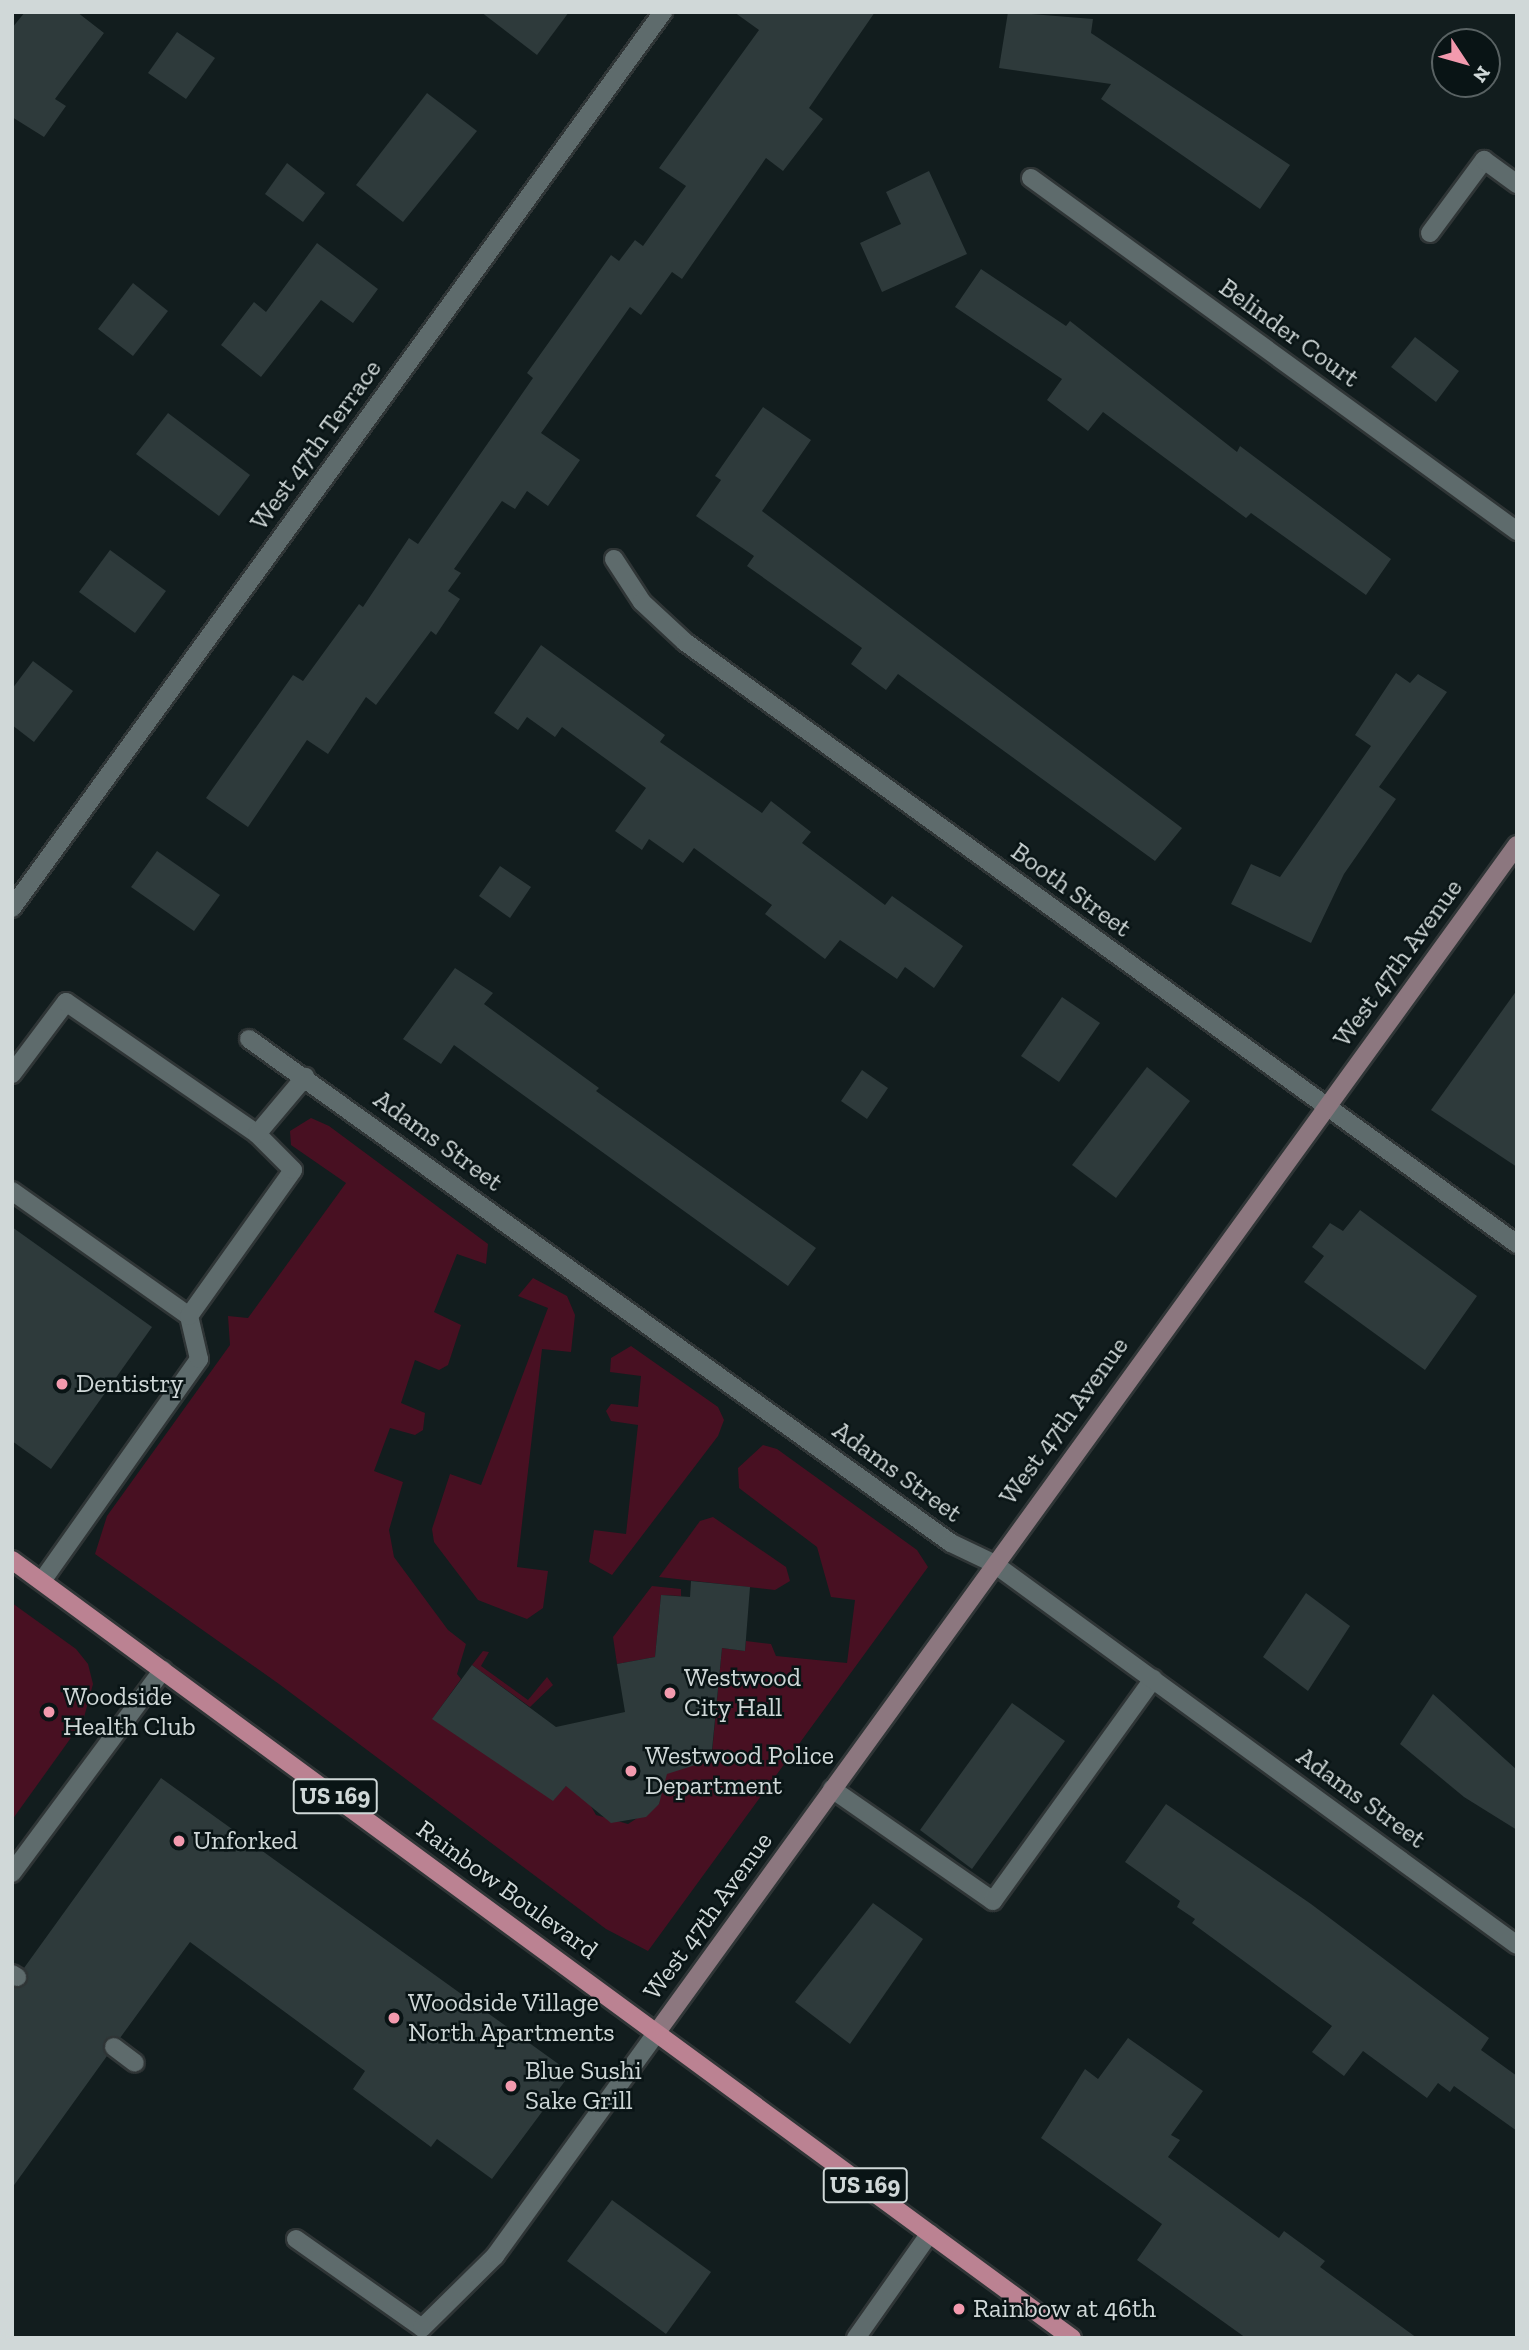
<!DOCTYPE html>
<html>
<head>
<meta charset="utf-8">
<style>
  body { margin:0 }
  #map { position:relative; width:1529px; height:2350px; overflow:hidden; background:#121d1e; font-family:"Zilla Slab",serif }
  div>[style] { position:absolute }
  .green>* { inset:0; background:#481022 }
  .building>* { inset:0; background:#2e3a3b }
  .roads { filter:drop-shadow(2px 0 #2f3536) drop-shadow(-2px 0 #2f3536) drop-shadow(0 2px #2f3536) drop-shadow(0 -2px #2f3536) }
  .lane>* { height:18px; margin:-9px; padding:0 9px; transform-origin:9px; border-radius:9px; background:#5e6b6c }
  .street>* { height:18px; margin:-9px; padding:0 9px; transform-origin:9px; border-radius:9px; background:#5e6b6c }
  .secondary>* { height:18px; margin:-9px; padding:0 9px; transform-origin:9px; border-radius:9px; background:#8c777f }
  .primary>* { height:18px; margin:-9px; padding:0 9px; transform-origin:9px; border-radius:9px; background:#bb8292 }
  .dots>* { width:19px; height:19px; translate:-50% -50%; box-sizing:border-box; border:4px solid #091415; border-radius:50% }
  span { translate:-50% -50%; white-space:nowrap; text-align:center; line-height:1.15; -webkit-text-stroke:5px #091415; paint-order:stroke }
  .shield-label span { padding:2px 5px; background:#091415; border:2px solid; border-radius:5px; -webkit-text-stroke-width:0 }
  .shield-label { font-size:24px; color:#d0d8d8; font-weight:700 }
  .street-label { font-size:26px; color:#d0d8d8 }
  .poi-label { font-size:26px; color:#d0d8d8 }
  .left { translate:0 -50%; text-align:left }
  .frame { position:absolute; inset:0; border:14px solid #d0d8d8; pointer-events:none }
  .north { position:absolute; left:1431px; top:28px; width:70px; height:70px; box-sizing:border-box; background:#091415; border:2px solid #596263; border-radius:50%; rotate:126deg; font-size:19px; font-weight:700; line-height:28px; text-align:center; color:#d0d8d8 }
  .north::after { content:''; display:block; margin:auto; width:24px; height:32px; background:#f29aae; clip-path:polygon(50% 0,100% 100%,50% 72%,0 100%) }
</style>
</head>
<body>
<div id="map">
  <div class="green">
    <div style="clip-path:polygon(311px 1118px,329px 1126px,488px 1244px,486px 1264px,457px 1254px,434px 1312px,461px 1325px,448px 1365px,439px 1370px,415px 1360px,401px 1403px,425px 1413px,423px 1430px,415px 1435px,390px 1428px,374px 1471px,403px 1482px,389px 1530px,394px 1557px,448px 1630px,466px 1644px,457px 1674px,461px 1679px,433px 1718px,553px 1800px,567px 1785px,580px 1787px,596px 1815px,628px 1824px,659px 1804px,664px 1775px,674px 1759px,711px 1763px,722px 1648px,745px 1651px,746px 1641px,771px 1644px,776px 1656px,847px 1663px,855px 1600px,831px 1597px,817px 1547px,739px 1488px,738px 1468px,763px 1445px,777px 1449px,917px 1550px,928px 1567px,648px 1951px,606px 1929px,279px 1684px,95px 1554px,107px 1516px,230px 1345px,228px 1316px,248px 1318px,346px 1183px,291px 1145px,290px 1131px)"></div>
    <div style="clip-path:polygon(533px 1278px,567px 1296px,575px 1315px,571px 1352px,542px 1349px,517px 1567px,548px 1571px,543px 1608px,527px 1619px,478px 1600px,434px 1542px,432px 1529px,450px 1474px,481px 1485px,548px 1308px,518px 1296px)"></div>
    <div style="clip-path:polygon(631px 1346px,718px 1407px,724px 1420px,718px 1436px,612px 1575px,589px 1562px,594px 1530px,626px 1534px,638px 1425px,611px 1421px,606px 1411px,611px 1404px,638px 1407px,641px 1376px,610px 1372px,611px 1358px)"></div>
    <div style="clip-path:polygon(713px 1517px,786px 1567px,790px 1581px,775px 1590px,659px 1577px,700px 1521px)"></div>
    <div style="clip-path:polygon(652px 1586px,681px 1589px,681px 1596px,661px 1595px,655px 1657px,617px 1664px,613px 1637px)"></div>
    <div style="clip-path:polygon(12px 1603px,76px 1649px,88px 1664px,93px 1684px,83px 1721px,12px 1820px)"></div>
    <div style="clip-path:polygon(483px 1651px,489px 1652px,481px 1666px,528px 1700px,547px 1677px,553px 1685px,530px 1707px,472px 1665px)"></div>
  </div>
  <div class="building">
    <div style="clip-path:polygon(25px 12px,77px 12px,104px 33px,55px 99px,66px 106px,44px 137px,12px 117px,12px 28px)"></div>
    <div style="clip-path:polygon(481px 12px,569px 12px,537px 55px)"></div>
    <div style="clip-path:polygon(734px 12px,875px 12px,809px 108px,823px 119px,783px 171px,766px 158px,682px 279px,672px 272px,641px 315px,630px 307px,541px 433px,580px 460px,548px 506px,527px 491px,515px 509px,502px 501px,454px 569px,461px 573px,448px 591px,460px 599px,436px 635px,431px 631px,376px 705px,366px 697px,328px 754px,307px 740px,248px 827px,206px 798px,293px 675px,303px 681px,359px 604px,363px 607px,409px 538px,418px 544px,533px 378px,527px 373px,611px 255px,619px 261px,635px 240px,643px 246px,686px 186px,659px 168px,759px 30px)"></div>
    <div style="clip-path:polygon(1008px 12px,1093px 19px,1091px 33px,1290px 165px,1260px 209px,1101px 99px,1111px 84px,999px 68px)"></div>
    <div style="clip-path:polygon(177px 32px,215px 58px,186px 99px,148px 73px)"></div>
    <div style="clip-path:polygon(427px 93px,477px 131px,403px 222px,356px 185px)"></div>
    <div style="clip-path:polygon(287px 163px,325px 193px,303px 222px,265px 194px)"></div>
    <div style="clip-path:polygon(929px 171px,967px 254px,882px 292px,860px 243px,901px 224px,886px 192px)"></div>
    <div style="clip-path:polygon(317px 243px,378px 289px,353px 323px,321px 300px,261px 377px,221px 345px,254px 302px,266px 312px)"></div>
    <div style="clip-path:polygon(981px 269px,1066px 326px,1070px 321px,1237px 452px,1240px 446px,1391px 559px,1366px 595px,1251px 513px,1246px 518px,1103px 412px,1088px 431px,1047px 400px,1062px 379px,955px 307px)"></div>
    <div style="clip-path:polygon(133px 283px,168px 311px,133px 356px,98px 329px)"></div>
    <div style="clip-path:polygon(1415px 337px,1459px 371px,1436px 402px,1391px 367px)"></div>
    <div style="clip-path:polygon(763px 407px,811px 440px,762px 511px,1182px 828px,1155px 861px,898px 674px,886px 690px,851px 664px,862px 648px,747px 566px,754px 556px,696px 516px,721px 480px,715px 476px)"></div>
    <div style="clip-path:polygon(168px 413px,250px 475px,219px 516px,136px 454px)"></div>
    <div style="clip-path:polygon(110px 550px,166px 591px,135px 633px,79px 592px)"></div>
    <div style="clip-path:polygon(541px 645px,665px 735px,660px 742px,762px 813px,771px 801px,811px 832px,802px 843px,885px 905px,892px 896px,963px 946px,934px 988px,905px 967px,897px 979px,840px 940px,825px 959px,765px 914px,772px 905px,694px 848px,683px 863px,649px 839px,642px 850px,615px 831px,646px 788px,562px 727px,555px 737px,527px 717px,518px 730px,494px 713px)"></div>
    <div style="clip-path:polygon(33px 661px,73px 691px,34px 742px,12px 725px,12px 689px)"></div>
    <div style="clip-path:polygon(1396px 673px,1410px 683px,1418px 674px,1447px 692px,1379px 787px,1396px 799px,1344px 874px,1311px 943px,1231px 904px,1251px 864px,1280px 877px,1371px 746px,1355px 735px)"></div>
    <div style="clip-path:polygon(157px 851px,220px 895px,194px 931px,131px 887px)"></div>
    <div style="clip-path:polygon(500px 866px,531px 887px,510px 918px,479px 896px)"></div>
    <div style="clip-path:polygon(455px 968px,493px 993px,484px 1004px,599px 1088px,596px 1091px,816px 1248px,788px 1286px,454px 1045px,441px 1064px,403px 1039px)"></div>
    <div style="clip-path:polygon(1517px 990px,1517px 1167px,1431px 1110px)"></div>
    <div style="clip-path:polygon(1062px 997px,1100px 1023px,1059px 1082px,1021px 1056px)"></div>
    <div style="clip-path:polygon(1147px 1067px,1190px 1101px,1116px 1198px,1072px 1165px)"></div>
    <div style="clip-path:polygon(862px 1070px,888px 1088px,867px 1119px,841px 1101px)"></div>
    <div style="clip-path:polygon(1360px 1210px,1477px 1296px,1425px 1370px,1304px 1282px,1324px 1256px,1312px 1247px,1330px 1223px,1343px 1231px)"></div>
    <div style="clip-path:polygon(12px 1227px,152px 1327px,51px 1469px,12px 1441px)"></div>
    <div style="clip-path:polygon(691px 1581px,750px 1587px,745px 1651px,722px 1648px,711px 1760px,667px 1774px,659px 1804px,646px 1817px,611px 1823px,566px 1786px,553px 1801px,432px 1719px,472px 1665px,556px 1727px,625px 1712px,617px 1664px,655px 1657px,661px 1595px,690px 1597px)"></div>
    <div style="clip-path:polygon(1306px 1593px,1350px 1626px,1308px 1691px,1263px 1657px)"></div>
    <div style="clip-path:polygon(1433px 1694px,1517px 1770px,1517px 1830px,1464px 1797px,1400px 1744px)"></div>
    <div style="clip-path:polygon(1012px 1703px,1065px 1741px,972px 1869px,920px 1830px)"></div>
    <div style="clip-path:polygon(161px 1778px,571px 2073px,492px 2179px,437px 2139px,431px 2147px,353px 2089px,365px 2071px,190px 1942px,120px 2038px,105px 2041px,107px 2056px,12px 2188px,12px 1987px,26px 1983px,24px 1968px)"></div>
    <div style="clip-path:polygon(1166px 1804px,1311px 1904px,1489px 2038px,1481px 2050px,1517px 2076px,1517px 2131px,1454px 2086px,1450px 2092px,1438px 2083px,1427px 2098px,1363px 2051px,1344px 2076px,1312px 2052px,1332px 2026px,1192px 1923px,1195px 1919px,1177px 1907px,1180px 1901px,1125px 1862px)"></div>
    <div style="clip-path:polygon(873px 1903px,923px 1939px,850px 2044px,795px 2002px)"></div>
    <div style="clip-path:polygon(1128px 2038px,1203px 2091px,1171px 2135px,1180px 2140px,1168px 2157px,1279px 2238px,1284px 2231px,1325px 2261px,1320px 2267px,1417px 2338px,1246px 2338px,1137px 2260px,1162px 2224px,1041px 2138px,1085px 2069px,1098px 2079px)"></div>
    <div style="clip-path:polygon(612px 2200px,711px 2272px,666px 2334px,567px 2261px)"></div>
  </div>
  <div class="roads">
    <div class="lane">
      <div style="left:1430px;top:233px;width:91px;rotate:-53.5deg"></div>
      <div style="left:1484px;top:160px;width:41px;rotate:36deg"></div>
      <div style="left:12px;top:1074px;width:90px;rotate:-53.1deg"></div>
      <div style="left:66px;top:1002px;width:232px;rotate:34.6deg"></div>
      <div style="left:12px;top:1191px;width:217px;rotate:35.2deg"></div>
      <div style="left:42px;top:1581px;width:272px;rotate:-54.7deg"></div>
      <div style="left:199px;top:1359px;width:44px;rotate:-103.1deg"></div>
      <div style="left:189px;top:1316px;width:179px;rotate:-54.5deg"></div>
      <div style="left:293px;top:1170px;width:51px;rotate:-135deg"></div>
      <div style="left:257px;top:1134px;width:75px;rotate:-49.9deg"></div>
      <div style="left:832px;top:1789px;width:196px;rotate:34.8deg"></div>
      <div style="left:993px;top:1901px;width:274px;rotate:-54.2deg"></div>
      <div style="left:12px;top:1974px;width:6px;rotate:31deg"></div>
      <div style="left:114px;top:2047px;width:26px;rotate:37deg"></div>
      <div style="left:296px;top:2239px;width:154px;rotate:35.2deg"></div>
      <div style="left:422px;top:2328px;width:103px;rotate:-44.6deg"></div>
      <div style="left:495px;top:2256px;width:276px;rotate:-54.1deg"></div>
    </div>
    <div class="street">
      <div style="left:1031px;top:178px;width:601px;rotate:35.99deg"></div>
      <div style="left:614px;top:559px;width:51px;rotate:56.9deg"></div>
      <div style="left:642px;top:602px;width:59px;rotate:42.9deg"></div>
      <div style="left:685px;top:642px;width:1027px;rotate:35.89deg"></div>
      <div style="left:12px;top:908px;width:1108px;rotate:-54deg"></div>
      <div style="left:249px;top:1039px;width:864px;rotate:35.68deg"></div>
      <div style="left:951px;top:1543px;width:47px;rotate:25.5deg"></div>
      <div style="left:993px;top:1563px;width:648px;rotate:36.09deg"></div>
      <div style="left:12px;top:1873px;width:253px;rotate:-53.4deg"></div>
      <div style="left:856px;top:2338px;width:128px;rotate:-54.8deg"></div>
    </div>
    <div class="secondary">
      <div style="left:657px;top:2032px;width:1466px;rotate:-54.08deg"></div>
    </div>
    <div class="primary">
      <div style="left:12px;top:1560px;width:1315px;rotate:36.28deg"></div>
    </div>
  </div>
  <div class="dots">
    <div style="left:62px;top:1384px;background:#f29aae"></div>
    <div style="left:670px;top:1693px;background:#f29aae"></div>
    <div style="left:49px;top:1712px;background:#f29aae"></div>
    <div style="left:631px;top:1771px;background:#f29aae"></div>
    <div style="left:179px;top:1841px;background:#f29aae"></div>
    <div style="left:394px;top:2018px;background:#f29aae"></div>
    <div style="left:511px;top:2086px;background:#f29aae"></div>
    <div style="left:959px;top:2309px;background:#f29aae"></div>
  </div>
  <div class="shield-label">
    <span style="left:335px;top:1796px">US 169</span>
    <span style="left:865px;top:2185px">US 169</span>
  </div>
  <div class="street-label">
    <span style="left:1289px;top:333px;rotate:36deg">Belinder Court</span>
    <span style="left:316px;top:445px;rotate:-54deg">West 47th Terrace</span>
    <span style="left:1071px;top:890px;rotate:36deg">Booth Street</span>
    <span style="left:1398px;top:963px;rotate:-54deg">West 47th Avenue</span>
    <span style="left:438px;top:1141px;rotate:36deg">Adams Street</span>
    <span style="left:1064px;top:1421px;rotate:-54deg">West 47th Avenue</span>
    <span style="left:897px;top:1472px;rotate:36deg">Adams Street</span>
    <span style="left:1361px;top:1798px;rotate:36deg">Adams Street</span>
    <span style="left:507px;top:1890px;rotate:36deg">Rainbow Boulevard</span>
    <span style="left:708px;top:1916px;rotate:-54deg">West 47th Avenue</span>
  </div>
  <div class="poi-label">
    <span class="left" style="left:76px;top:1384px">Dentistry</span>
    <span class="left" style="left:684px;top:1693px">Westwood<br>City Hall</span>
    <span class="left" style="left:63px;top:1712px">Woodside<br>Health Club</span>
    <span class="left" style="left:645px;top:1771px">Westwood Police<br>Department</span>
    <span class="left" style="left:193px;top:1841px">Unforked</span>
    <span class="left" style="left:408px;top:2018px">Woodside Village<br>North Apartments</span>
    <span class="left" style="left:525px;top:2086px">Blue Sushi<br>Sake Grill</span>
    <span class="left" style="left:973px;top:2309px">Rainbow at 46th</span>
  </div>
  <div class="frame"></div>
  <div class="north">N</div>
</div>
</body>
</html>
